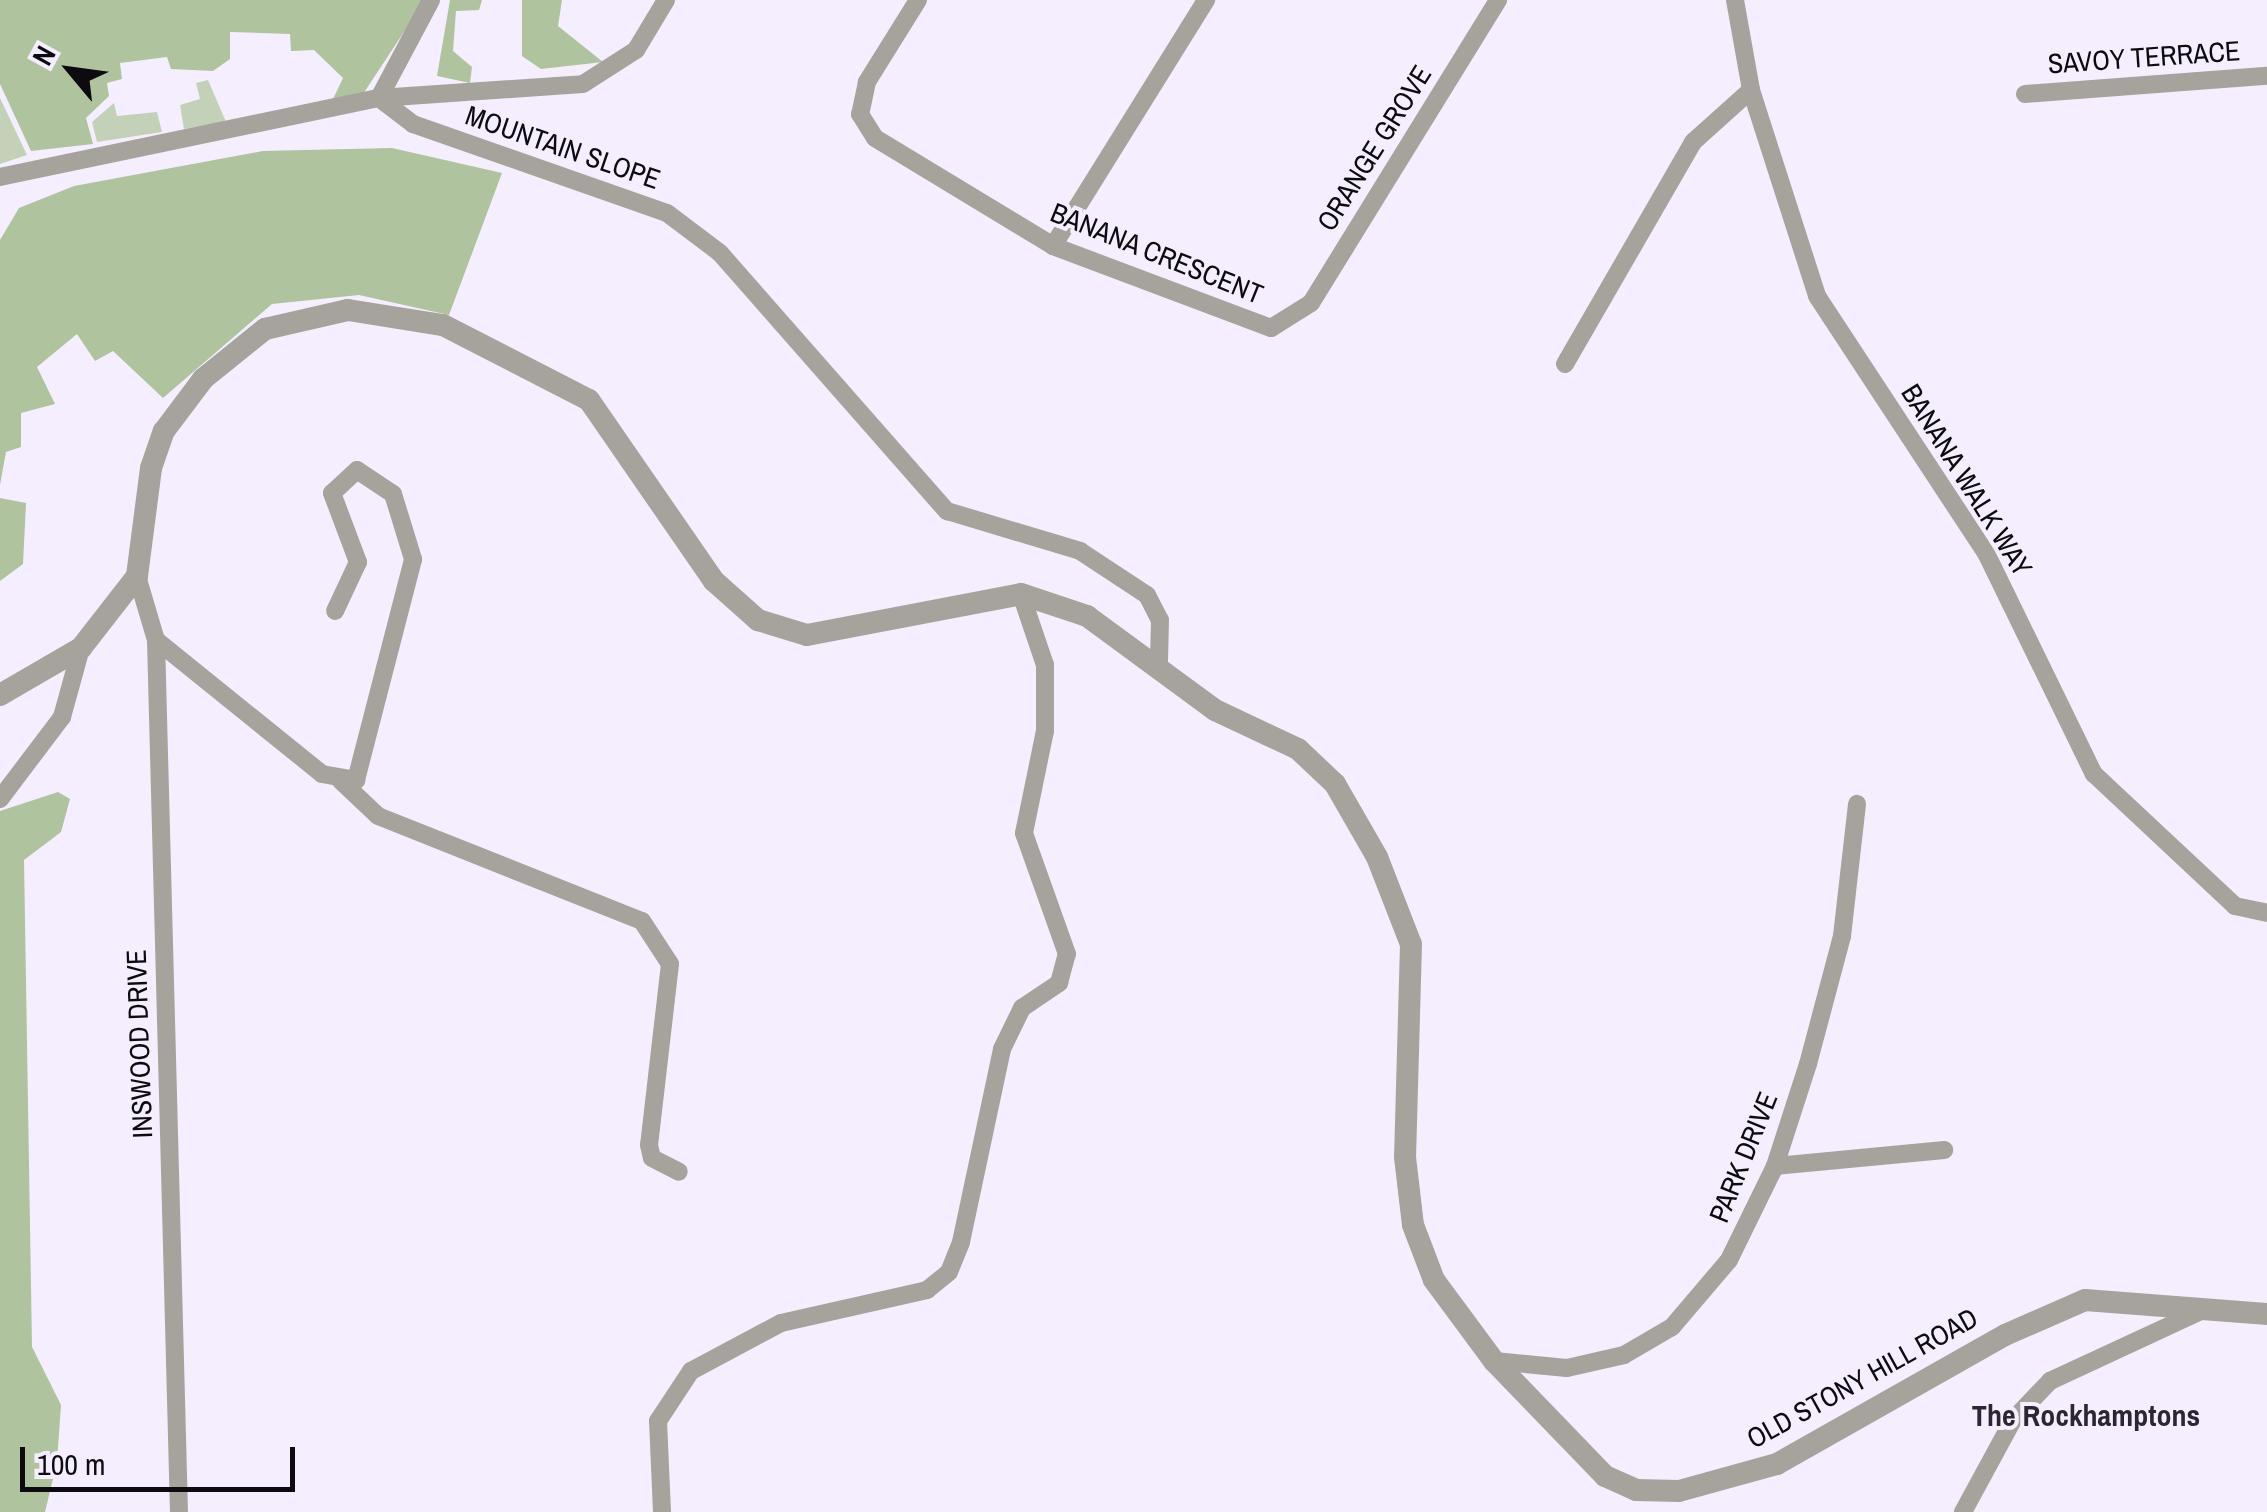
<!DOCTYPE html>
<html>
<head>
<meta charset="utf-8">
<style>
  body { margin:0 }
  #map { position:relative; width:2267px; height:1512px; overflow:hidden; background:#f5eefe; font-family:"Archivo Narrow",sans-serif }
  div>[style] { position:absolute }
  .green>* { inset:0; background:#c4d1b9 }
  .forest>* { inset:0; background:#afc39f }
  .minor>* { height:18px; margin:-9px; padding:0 9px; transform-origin:9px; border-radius:9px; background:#a6a39c }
  .tertiary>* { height:22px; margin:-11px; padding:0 11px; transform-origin:11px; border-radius:11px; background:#a6a39c }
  span { translate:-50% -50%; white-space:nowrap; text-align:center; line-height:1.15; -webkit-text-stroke:8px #f5eefe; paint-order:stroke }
  .street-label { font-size:28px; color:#0d0b10 }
  .neighbourhood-label { font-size:30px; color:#2b2632; font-weight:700 }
  .north { position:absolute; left:20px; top:20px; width:100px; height:100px; -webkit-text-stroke:8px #f5eefe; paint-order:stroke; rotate:299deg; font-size:28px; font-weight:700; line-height:40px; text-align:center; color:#0d0b10 }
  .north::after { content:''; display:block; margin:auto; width:35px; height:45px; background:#0d0b10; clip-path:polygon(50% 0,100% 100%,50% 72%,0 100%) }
  .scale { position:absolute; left:20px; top:1447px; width:275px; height:45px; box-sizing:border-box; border:5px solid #0d0b10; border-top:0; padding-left:12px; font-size:30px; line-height:35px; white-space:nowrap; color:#0d0b10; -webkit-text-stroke:8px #f5eefe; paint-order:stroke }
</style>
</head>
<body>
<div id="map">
  <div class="green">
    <div style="clip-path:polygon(208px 80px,226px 122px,184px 129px,180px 105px,200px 99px,196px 83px)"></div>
    <div style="clip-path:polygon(0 98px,27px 155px,0 164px)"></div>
    <div style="clip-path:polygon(114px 103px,117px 116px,157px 112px,162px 132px,97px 142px,92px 122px)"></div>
  </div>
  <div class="forest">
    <div style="clip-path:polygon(0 0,425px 0,363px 94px,333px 99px,343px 78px,314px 50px,291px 51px,290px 34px,230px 32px,230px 59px,213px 71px,171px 69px,167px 57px,120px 63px,122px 79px,107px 83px,109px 96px,86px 118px,93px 144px,31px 151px,0 84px)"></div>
    <div style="clip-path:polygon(450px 0,482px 0,479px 10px,456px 11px,453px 51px,472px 67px,470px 83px,437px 76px)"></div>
    <div style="clip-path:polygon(522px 0,562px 0,558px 26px,603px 62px,541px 69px,522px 56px)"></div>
    <div style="clip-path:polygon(392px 148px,502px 173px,449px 315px,359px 295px,272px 304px,163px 398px,113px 351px,95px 361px,77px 334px,37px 367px,55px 404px,21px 413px,21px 447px,6px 452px,0 485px,0 240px,19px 208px,74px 186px,263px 151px)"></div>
    <div style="clip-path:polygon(0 498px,26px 503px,23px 564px,0 581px)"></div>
    <div style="clip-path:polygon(58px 792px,70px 799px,61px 832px,24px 860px,32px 1347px,61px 1405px,57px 1462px,45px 1512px,0 1512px,0 811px)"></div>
  </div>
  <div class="minor">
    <div style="left:918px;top:0;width:97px;rotate:121.9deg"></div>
    <div style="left:867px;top:82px;width:33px;rotate:102deg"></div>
    <div style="left:860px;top:114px;width:28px;rotate:58deg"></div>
    <div style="left:875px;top:138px;width:208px;rotate:31.2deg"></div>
    <div style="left:1053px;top:246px;width:233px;rotate:20.6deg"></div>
    <div style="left:1271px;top:328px;width:47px;rotate:-32deg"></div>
    <div style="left:1311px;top:303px;width:356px;rotate:-58.3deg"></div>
    <div style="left:1735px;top:0;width:91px;rotate:79.9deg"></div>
    <div style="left:1751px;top:90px;width:216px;rotate:72.2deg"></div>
    <div style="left:1817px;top:296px;width:308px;rotate:56.7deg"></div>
    <div style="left:1986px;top:553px;width:246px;rotate:64deg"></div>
    <div style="left:2094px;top:774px;width:193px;rotate:43.1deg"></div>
    <div style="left:2235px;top:906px;width:33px;rotate:12deg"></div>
    <div style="left:2025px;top:94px;width:243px;rotate:-4.3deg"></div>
    <div style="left:379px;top:98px;width:43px;rotate:37.4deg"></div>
    <div style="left:413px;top:124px;width:269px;rotate:19.3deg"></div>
    <div style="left:667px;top:213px;width:66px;rotate:37deg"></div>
    <div style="left:720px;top:253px;width:344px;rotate:48.7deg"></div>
    <div style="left:947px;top:511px;width:139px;rotate:16.7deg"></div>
    <div style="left:1080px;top:551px;width:80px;rotate:33.3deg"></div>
    <div style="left:1147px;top:595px;width:28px;rotate:63deg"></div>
    <div style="left:1160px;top:620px;width:42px;rotate:91.4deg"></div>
    <div style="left:379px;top:98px;width:111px;rotate:-62deg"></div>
    <div style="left:0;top:177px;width:387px;rotate:-11.8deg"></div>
    <div style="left:379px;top:98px;width:204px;rotate:-3.9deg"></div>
    <div style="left:583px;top:84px;width:63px;rotate:-32.7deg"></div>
    <div style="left:636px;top:50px;width:58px;rotate:-59deg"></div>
    <div style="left:1053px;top:246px;width:290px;rotate:-58.1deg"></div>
    <div style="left:1565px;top:364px;width:256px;rotate:-60deg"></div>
    <div style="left:1693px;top:142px;width:78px;rotate:-41.9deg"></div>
    <div style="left:137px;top:576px;width:67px;rotate:73.5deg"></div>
    <div style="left:156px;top:640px;width:872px;rotate:88.49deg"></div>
    <div style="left:156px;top:640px;width:213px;rotate:38.9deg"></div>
    <div style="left:322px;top:774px;width:35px;rotate:10deg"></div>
    <div style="left:356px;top:780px;width:228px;rotate:-75.5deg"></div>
    <div style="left:413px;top:559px;width:68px;rotate:-107.1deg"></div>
    <div style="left:393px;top:494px;width:43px;rotate:-146.3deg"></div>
    <div style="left:357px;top:470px;width:34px;rotate:137deg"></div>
    <div style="left:332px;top:493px;width:74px;rotate:69.4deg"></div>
    <div style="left:358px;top:562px;width:54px;rotate:115.1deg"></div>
    <div style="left:341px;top:781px;width:51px;rotate:43.4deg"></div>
    <div style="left:378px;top:816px;width:284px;rotate:21.7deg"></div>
    <div style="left:642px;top:921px;width:51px;rotate:56.9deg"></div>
    <div style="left:670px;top:964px;width:182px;rotate:96.6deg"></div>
    <div style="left:649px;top:1145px;width:13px;rotate:77deg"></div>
    <div style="left:652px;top:1158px;width:30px;rotate:27deg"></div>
    <div style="left:0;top:799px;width:103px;rotate:-52.9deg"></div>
    <div style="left:62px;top:717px;width:72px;rotate:-74.6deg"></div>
    <div style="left:1775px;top:1166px;width:170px;rotate:-5.4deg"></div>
    <div style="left:1494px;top:1361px;width:73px;rotate:5.5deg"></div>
    <div style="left:1567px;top:1368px;width:58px;rotate:-12.8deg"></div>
    <div style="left:1624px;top:1355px;width:56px;rotate:-30.3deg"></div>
    <div style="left:1672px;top:1327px;width:88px;rotate:-49.6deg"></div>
    <div style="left:1729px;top:1260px;width:105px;rotate:-63.9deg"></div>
    <div style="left:1775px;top:1166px;width:107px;rotate:-72.1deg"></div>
    <div style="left:1808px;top:1064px;width:132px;rotate:-75.1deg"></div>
    <div style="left:1842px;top:936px;width:133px;rotate:-83.5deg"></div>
    <div style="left:662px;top:1512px;width:91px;rotate:-92.5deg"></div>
    <div style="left:658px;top:1421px;width:60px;rotate:-56.6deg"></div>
    <div style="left:691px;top:1371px;width:102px;rotate:-28.1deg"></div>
    <div style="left:781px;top:1323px;width:150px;rotate:-12.7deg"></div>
    <div style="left:927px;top:1290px;width:28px;rotate:-39deg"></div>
    <div style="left:949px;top:1272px;width:32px;rotate:-68deg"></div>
    <div style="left:961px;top:1242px;width:197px;rotate:-78deg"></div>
    <div style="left:1002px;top:1049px;width:46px;rotate:-64deg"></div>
    <div style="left:1022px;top:1008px;width:45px;rotate:-34deg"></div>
    <div style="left:1059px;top:983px;width:30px;rotate:-75deg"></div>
    <div style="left:1067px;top:954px;width:128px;rotate:-109.6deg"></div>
    <div style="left:1024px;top:833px;width:104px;rotate:-78.4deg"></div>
    <div style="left:1045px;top:731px;width:66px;rotate:-90deg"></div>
    <div style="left:1045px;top:665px;width:75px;rotate:-108.7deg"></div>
    <div style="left:1963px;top:1512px;width:105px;rotate:-61.5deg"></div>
    <div style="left:2013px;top:1420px;width:54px;rotate:-46.5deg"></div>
    <div style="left:2050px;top:1381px;width:169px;rotate:-24.9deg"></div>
  </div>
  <div class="tertiary">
    <div style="left:0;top:695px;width:94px;rotate:-30.1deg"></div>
    <div style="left:81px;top:648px;width:91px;rotate:-52.1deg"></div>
    <div style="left:137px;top:576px;width:109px;rotate:-82.6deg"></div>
    <div style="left:151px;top:468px;width:39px;rotate:-71deg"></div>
    <div style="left:164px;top:431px;width:65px;rotate:-53.1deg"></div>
    <div style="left:203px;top:379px;width:80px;rotate:-38.9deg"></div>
    <div style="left:265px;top:329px;width:85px;rotate:-12.9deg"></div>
    <div style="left:348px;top:310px;width:96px;rotate:9deg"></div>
    <div style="left:443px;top:325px;width:164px;rotate:27.2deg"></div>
    <div style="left:589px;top:400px;width:220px;rotate:55.4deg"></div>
    <div style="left:714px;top:581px;width:59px;rotate:41.6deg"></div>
    <div style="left:758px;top:620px;width:51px;rotate:17deg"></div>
    <div style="left:807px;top:635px;width:218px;rotate:-10.8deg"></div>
    <div style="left:1021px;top:594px;width:70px;rotate:18.4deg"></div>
    <div style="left:1087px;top:616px;width:159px;rotate:36.3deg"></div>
    <div style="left:1215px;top:710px;width:92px;rotate:25.2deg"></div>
    <div style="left:1298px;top:749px;width:51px;rotate:43.4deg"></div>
    <div style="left:1335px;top:784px;width:84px;rotate:60.1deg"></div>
    <div style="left:1377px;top:857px;width:93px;rotate:68.7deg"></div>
    <div style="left:1411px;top:944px;width:213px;rotate:91.6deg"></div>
    <div style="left:1405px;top:1157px;width:68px;rotate:83.3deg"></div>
    <div style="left:1413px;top:1225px;width:59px;rotate:69.1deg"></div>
    <div style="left:1434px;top:1280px;width:101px;rotate:53.5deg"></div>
    <div style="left:1494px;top:1361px;width:160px;rotate:46deg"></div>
    <div style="left:1605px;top:1476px;width:34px;rotate:24deg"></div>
    <div style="left:1636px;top:1490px;width:43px;rotate:1.3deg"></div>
    <div style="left:1679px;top:1491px;width:102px;rotate:-15.4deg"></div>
    <div style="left:1777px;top:1464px;width:262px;rotate:-29.5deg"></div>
    <div style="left:2005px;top:1335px;width:87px;rotate:-23.6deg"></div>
    <div style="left:2085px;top:1300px;width:183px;rotate:4.4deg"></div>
  </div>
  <div class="street-label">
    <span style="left:2144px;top:57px;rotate:-4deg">SAVOY TERRACE</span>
    <span style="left:563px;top:147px;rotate:19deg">MOUNTAIN SLOPE</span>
    <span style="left:1374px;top:148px;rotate:-58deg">ORANGE GROVE</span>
    <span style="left:1157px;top:253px;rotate:22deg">BANANA CRESCENT</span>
    <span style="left:1967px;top:480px;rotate:58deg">BANANA WALK WAY</span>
    <span style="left:139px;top:1044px;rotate:-92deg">INSWOOD DRIVE</span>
    <span style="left:1743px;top:1157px;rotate:-68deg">PARK DRIVE</span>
    <span style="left:1862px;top:1378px;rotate:-29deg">OLD STONY HILL ROAD</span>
  </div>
  <div class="neighbourhood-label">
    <span style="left:2086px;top:1415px">The Rockhamptons</span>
  </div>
  <div class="north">N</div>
  <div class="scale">100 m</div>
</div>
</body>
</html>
